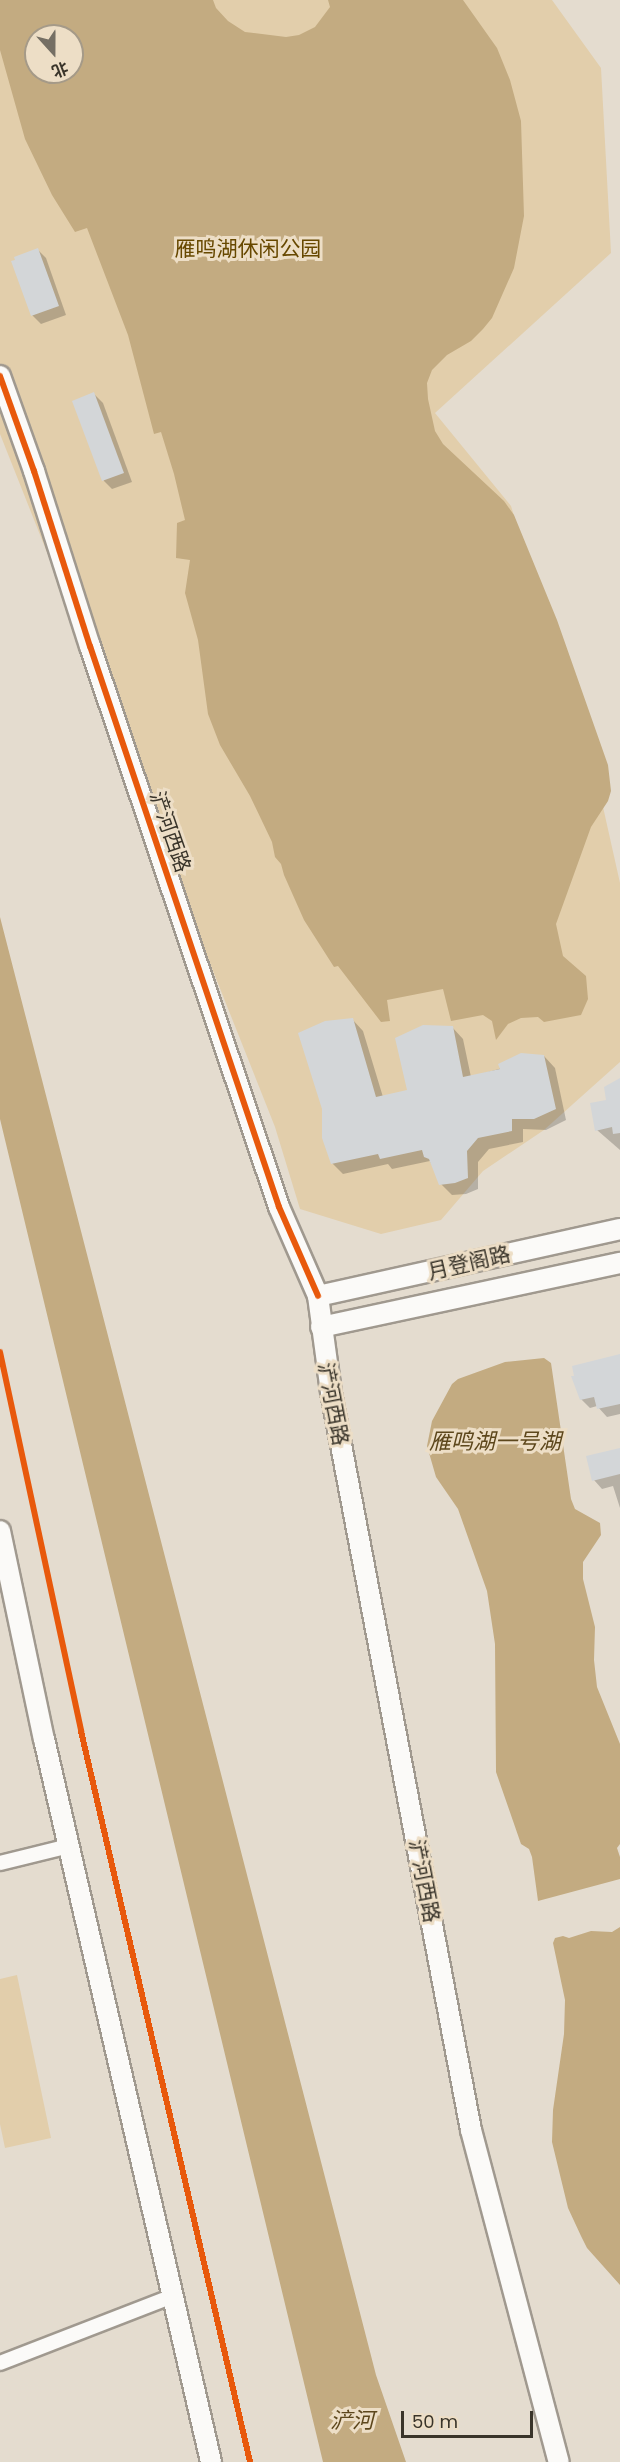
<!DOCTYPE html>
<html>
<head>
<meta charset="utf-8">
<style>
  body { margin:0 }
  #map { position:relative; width:620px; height:2462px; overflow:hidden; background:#e4dccf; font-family:Poppins,"Noto Sans SC",sans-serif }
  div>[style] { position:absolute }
  .green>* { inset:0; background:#e2ceab }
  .water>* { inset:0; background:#c3ab81 }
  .shadow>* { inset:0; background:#0003 }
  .building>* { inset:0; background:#d3d6d8 }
  .roads { filter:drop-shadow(2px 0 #a0998f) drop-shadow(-2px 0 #a0998f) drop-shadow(0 2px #a0998f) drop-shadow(0 -2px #a0998f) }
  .street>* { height:14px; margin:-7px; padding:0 7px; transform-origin:7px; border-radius:7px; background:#fbfaf8 }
  .secondary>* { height:20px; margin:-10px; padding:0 10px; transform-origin:10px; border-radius:10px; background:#fbfaf8 }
  .cycleway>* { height:6px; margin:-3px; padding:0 3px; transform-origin:3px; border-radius:3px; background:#e8590c }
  span { translate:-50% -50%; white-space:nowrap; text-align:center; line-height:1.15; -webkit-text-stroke:6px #eddec6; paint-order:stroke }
  .park-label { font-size:21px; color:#674800 }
  .street-label { font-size:21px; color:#39342a }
  .water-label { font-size:22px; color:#5d471c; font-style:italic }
  .north { position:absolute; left:24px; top:24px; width:60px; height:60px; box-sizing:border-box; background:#eddec6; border:2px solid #a59a88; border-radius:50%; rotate:159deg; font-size:16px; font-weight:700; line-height:24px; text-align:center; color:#39342a }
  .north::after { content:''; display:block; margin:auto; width:21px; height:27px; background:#756f64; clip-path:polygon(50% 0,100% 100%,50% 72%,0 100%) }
  .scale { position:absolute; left:401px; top:2411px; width:132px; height:27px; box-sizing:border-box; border:3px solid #39342a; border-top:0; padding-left:8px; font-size:18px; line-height:21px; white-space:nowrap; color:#39342a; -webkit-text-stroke:4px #eddec6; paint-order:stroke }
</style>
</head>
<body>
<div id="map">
  <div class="green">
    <div style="clip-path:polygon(evenodd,0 0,552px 0,601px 68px,611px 253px,435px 413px,511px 506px,599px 789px,620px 883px,620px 1062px,544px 1130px,483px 1171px,441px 1220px,381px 1234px,300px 1209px,275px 1127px,0 434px,0 0,36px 36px,72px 36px,72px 72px,36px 72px,36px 36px)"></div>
    <div style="clip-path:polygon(17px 1975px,51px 2138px,5px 2148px,0 2124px,0 1979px)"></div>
  </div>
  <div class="water">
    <div style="clip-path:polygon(evenodd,0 0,213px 0,216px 8px,228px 21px,245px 32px,286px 37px,299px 35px,315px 27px,330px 7px,328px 0,463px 0,497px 48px,510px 80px,521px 121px,524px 216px,514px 268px,492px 318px,483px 329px,471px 341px,447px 355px,432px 370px,427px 383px,428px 399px,435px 431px,443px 444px,504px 501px,514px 515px,557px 620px,608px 765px,611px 791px,608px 801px,591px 827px,556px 924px,563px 956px,586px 976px,588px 999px,581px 1015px,544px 1022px,538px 1017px,521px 1018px,508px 1024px,496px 1040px,492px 1021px,483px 1015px,451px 1021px,443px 989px,387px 1000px,390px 1021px,381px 1022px,338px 966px,334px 967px,304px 920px,284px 875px,281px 864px,275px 857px,272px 842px,250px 796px,220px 745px,208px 714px,198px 640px,185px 593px,190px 560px,176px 558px,177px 523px,185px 520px,174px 474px,161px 432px,154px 434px,128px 335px,87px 228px,75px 232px,52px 195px,25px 139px,0 50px,0 0,36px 36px,72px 36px,72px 72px,36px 72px,36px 36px)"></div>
    <div style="clip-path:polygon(0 917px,376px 2375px,406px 2462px,323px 2462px,0 1119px)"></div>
    <div style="clip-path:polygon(544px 1358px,551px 1363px,571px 1499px,575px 1509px,600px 1523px,601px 1535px,583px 1562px,583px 1579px,595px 1627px,594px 1660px,597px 1687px,620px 1744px,620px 1844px,617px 1848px,620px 1857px,620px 1879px,538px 1901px,532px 1857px,529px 1849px,521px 1844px,496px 1772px,495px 1644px,487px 1591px,458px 1509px,436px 1477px,427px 1446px,432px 1421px,452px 1384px,458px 1379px,505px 1362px)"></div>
    <div style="clip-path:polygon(620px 1927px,620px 2285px,587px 2248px,581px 2236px,568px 2208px,552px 2142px,553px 2110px,564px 2034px,565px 2000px,553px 1943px,555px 1938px,563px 1936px,569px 1938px,591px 1931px,612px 1932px)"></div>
  </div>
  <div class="shadow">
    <div style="clip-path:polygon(38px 250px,46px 258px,66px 315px,41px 324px,32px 315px)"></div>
    <div style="clip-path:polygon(94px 394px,103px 403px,132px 482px,112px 489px,104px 481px,74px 402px)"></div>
    <div style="clip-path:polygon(352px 1019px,363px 1031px,383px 1097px,409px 1091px,452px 1027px,463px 1039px,471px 1077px,544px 1056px,555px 1068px,566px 1120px,546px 1130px,523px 1129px,523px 1142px,489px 1149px,478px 1162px,478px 1189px,466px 1194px,452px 1195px,441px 1184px,430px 1161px,392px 1169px,388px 1164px,343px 1174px,332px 1163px)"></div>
    <div style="clip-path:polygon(620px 1080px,620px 1150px,597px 1130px)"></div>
    <div style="clip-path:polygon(620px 1355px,620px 1414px,607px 1417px,597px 1406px,590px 1408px,581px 1399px)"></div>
    <div style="clip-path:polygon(620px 1449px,620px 1508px,613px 1486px,602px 1489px,594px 1480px)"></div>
  </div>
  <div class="building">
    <div style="clip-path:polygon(38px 248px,59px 306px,31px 316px,11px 261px,15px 260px,14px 257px)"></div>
    <div style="clip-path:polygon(94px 392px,124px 473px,102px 481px,72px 401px)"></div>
    <div style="clip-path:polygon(353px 1018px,376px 1097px,407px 1090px,395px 1038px,423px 1025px,453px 1026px,463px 1077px,500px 1069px,498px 1064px,521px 1053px,544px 1055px,556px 1109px,534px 1119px,512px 1119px,512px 1131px,478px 1138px,467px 1151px,468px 1178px,455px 1183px,439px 1185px,429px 1159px,424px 1157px,422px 1150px,380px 1159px,378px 1154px,331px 1164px,322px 1138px,322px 1109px,298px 1033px,325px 1021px)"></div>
    <div style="clip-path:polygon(620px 1078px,620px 1133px,613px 1134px,612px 1127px,595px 1131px,590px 1103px,606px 1100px,604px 1087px)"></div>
    <div style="clip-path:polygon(620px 1354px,620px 1404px,597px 1409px,594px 1397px,580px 1400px,571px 1376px,574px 1376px,572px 1366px)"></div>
    <div style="clip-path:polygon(620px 1448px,620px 1474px,592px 1481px,586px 1456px)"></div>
  </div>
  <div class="roads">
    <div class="street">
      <div style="left:0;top:1863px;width:71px;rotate:-13.8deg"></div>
      <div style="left:0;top:2363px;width:186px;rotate:-21.2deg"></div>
    </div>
    <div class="secondary">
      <div style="left:0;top:376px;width:101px;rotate:70.3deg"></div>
      <div style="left:34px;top:471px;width:184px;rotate:72.3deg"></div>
      <div style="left:90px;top:646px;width:592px;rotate:71.38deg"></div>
      <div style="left:279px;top:1207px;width:97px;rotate:66.3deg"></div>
      <div style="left:318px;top:1296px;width:97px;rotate:82.3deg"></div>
      <div style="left:331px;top:1392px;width:751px;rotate:79.26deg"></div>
      <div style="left:471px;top:2130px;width:343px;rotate:75.2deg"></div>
      <div style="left:318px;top:1296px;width:309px;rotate:-12.5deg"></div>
      <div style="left:321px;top:1327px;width:306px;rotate:-12.1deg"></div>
      <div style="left:0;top:1531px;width:213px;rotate:78.1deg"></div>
      <div style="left:44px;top:1739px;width:742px;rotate:76.99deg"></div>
    </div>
  </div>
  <div class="cycleway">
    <div style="left:0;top:376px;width:101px;rotate:70.3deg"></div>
    <div style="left:34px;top:471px;width:184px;rotate:72.3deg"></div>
    <div style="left:90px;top:646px;width:592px;rotate:71.38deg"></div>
    <div style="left:279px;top:1207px;width:97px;rotate:66.3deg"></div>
    <div style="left:0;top:1352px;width:388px;rotate:77.9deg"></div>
    <div style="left:81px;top:1731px;width:750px;rotate:76.98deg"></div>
  </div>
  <div class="park-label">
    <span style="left:248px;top:249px">雁鸣湖休闲公园</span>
  </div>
  <div class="street-label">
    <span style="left:170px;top:832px;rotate:71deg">浐河西路</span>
    <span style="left:469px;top:1263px;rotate:-13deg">月登阁路</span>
    <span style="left:333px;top:1404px;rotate:79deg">浐河西路</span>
    <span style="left:424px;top:1881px;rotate:79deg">浐河西路</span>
  </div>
  <div class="water-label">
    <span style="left:495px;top:1442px">雁鸣湖一号湖</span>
    <span style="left:352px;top:2421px">浐河</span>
  </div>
  <div class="north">北</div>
  <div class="scale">50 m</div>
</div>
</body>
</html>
